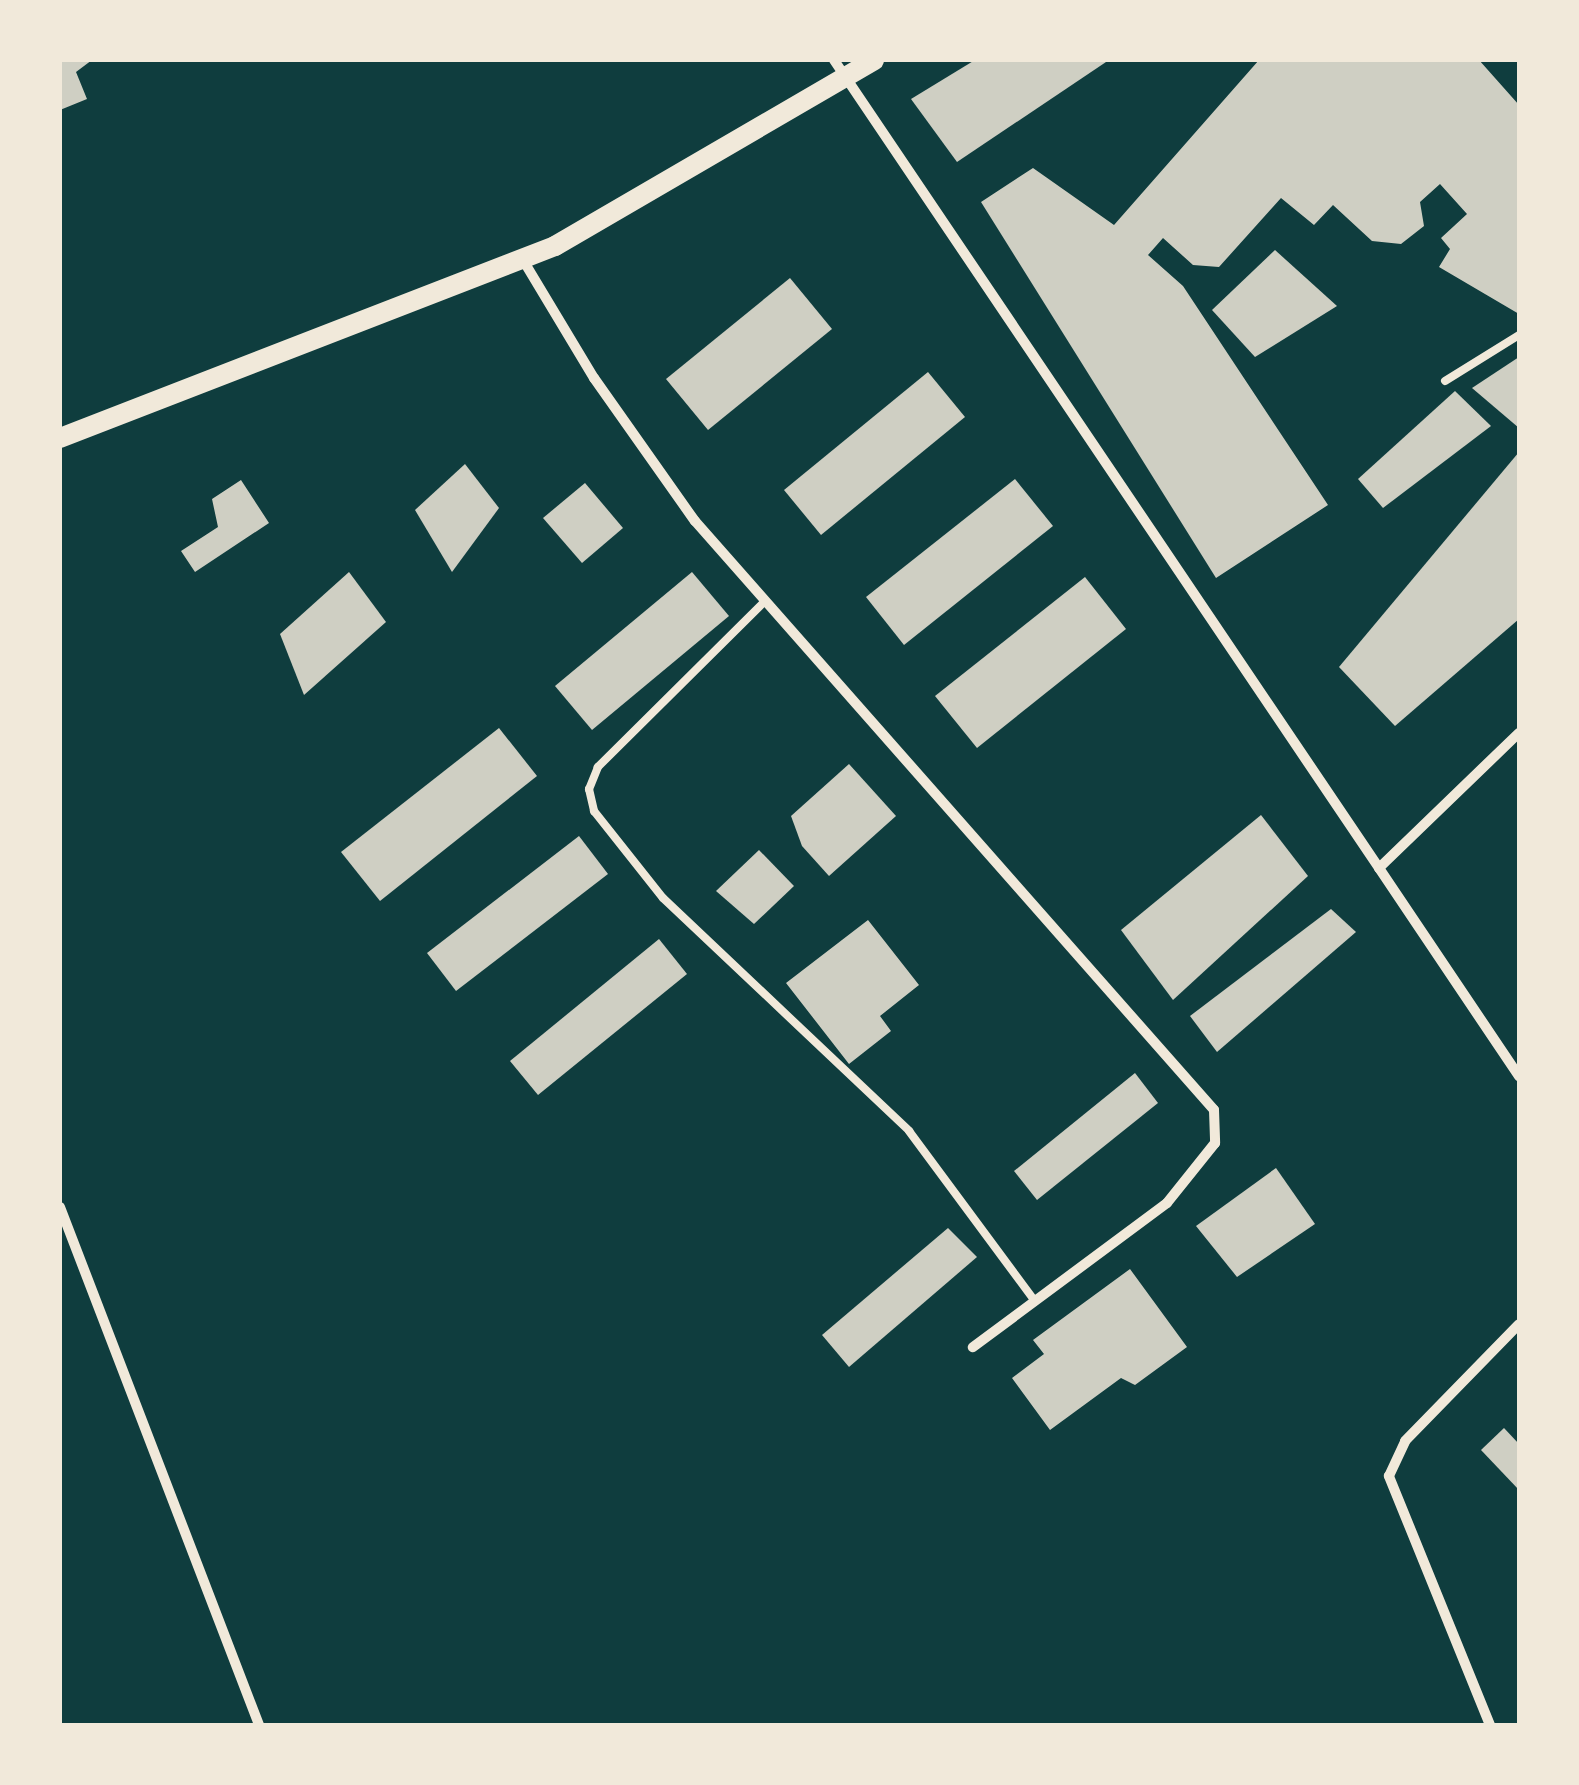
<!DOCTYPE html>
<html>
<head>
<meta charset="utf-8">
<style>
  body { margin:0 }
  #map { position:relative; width:1579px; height:1785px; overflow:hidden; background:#0f3d3e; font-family:"Fira Sans",sans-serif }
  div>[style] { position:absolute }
  .building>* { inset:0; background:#cfcfc3 }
  .service>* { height:8px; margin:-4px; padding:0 4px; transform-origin:4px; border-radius:4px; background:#f1e9da }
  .minor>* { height:10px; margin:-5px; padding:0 5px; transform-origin:5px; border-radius:5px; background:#f1e9da }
  .secondary>* { height:20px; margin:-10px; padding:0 10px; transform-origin:10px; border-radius:10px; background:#f1e9da }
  span { translate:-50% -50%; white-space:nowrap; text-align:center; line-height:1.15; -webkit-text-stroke:8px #f1e9da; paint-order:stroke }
  .frame { position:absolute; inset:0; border:62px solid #f1e9da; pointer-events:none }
</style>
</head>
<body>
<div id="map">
  <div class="building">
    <div style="clip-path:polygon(60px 60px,92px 60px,76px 72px,87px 99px,60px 110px)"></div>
    <div style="clip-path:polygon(975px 60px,1109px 60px,957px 162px,911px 99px)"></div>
    <div style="clip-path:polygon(1259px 60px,1479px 60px,1519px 105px,1519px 314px,1439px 267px,1450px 249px,1441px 238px,1467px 214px,1440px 184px,1420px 202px,1424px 226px,1401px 244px,1372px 241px,1333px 205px,1314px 225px,1281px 198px,1219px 267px,1193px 265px,1163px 238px,1148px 255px,1183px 286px,1328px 505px,1216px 578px,981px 202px,1033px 168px,1114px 225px)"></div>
    <div style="clip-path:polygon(1275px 250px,1337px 306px,1255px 357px,1212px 310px)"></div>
    <div style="clip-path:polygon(790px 278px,832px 329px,708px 430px,666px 379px)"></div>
    <div style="clip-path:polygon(1519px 357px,1519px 428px,1472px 388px)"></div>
    <div style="clip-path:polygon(928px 372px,965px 417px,821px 535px,784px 490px)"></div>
    <div style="clip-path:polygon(1455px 391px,1491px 426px,1383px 508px,1358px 479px)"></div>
    <div style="clip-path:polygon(1519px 452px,1519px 619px,1395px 726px,1339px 667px)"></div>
    <div style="clip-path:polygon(465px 464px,499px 508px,452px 572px,415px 510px)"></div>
    <div style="clip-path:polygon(1015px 479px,1053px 526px,904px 645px,866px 597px)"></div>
    <div style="clip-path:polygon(241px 480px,269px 523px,195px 572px,181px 551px,218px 527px,212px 499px)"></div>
    <div style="clip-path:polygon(585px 483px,623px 528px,582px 563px,543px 518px)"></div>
    <div style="clip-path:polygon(349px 572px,386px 622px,304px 695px,280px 634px)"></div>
    <div style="clip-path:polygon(692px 572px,729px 616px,592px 730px,555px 686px)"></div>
    <div style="clip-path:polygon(1085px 577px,1126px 629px,977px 748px,935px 696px)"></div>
    <div style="clip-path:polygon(499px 728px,537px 776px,380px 901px,341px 852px)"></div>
    <div style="clip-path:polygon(849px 764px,896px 816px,829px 876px,802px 846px,791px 816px)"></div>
    <div style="clip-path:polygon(1261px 815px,1308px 876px,1173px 1000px,1121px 930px)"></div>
    <div style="clip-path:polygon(579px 836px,608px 874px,456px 991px,427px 953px)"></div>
    <div style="clip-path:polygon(759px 850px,794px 886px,754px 924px,716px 891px)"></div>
    <div style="clip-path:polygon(1331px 909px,1356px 932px,1217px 1052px,1190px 1016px)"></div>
    <div style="clip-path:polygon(868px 920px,919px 985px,880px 1016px,891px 1031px,849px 1064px,786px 983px)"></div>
    <div style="clip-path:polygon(659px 939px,687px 974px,538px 1095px,510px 1061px)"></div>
    <div style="clip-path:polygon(1135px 1073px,1158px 1103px,1037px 1200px,1014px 1171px)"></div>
    <div style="clip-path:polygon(1276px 1168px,1315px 1224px,1237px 1277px,1196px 1226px)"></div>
    <div style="clip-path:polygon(948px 1228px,977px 1257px,849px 1367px,822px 1335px)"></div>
    <div style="clip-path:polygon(1130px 1269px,1187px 1347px,1135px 1385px,1121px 1378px,1050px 1430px,1012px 1378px,1044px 1354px,1033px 1340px)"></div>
    <div style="clip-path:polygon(1504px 1428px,1519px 1444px,1519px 1490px,1481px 1450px)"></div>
  </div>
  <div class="service">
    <div style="left:1445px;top:381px;width:87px;rotate:-31.9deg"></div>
    <div style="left:763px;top:603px;width:233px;rotate:135.2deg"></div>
    <div style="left:598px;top:767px;width:24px;rotate:112deg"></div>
    <div style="left:589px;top:789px;width:23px;rotate:77deg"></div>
    <div style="left:594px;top:811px;width:111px;rotate:51.6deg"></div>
    <div style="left:663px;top:898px;width:339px;rotate:43.4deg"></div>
    <div style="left:909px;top:1131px;width:212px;rotate:53.5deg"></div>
  </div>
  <div class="minor">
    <div style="left:834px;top:60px;width:975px;rotate:56deg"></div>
    <div style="left:1379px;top:868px;width:194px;rotate:-44deg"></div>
    <div style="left:523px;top:260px;width:138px;rotate:59deg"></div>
    <div style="left:594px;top:378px;width:175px;rotate:54.8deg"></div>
    <div style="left:695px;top:521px;width:785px;rotate:48.61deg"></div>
    <div style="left:1214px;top:1110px;width:33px;rotate:88deg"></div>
    <div style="left:1215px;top:1143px;width:77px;rotate:128.7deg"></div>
    <div style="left:1167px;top:1203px;width:242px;rotate:143.4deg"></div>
    <div style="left:1379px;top:868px;width:251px;rotate:56.1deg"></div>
    <div style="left:60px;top:1207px;width:555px;rotate:68.98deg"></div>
    <div style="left:1490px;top:1725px;width:269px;rotate:-112.1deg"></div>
    <div style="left:1389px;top:1476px;width:38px;rotate:-65deg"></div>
    <div style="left:1405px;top:1441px;width:163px;rotate:-45.7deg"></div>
  </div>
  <div class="secondary">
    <div style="left:60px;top:438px;width:531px;rotate:-21.2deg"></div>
    <div style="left:555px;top:246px;width:369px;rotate:-30.2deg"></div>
  </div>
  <div class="frame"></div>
</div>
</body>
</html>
